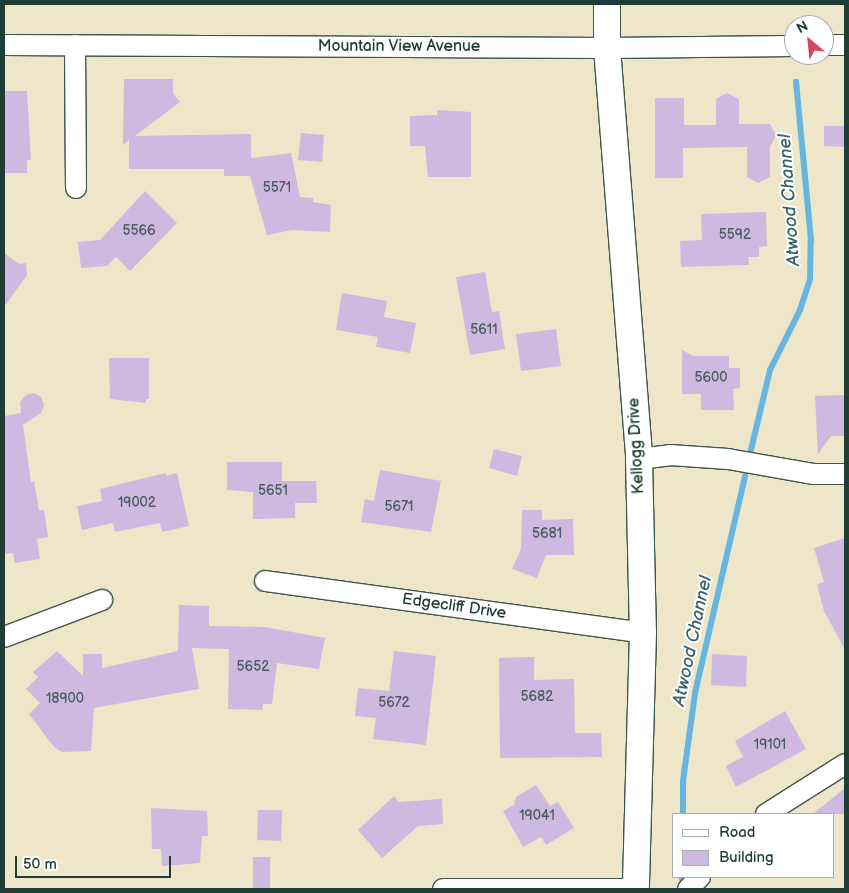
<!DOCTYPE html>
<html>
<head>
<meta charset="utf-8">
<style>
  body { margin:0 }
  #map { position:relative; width:849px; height:893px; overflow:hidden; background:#ede6c9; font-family:"Balsamiq Sans",sans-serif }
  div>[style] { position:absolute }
  .stream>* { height:6px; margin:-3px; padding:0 3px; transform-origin:3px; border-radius:3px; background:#67b6e1 }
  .building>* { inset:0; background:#ceb9e1 }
  .roads { filter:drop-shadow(1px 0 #3e564a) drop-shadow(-1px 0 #3e564a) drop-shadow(0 1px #3e564a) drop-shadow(0 -1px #3e564a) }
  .minor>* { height:20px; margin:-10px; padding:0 10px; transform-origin:10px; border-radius:10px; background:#fff }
  .major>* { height:26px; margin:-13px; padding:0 13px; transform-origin:13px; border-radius:13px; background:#fff }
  span { translate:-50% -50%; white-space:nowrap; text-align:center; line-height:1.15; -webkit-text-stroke:4px #fff; paint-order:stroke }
  .number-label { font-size:14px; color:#4b5c5f }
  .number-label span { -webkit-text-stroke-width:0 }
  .street-label { font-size:16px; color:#1f3d34 }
  .water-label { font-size:18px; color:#356168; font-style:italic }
  .frame { position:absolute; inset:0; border:5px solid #1f3d34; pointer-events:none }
  .legend { position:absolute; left:672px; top:813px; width:162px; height:65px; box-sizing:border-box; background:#fff; border:1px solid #a5b1ae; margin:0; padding:6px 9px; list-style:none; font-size:15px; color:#1f3d34 }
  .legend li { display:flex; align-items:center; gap:10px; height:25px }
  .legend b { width:25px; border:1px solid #a5b1ae }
  .north { position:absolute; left:784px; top:15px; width:50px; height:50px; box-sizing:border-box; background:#fff; border:1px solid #a5b1ae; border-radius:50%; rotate:332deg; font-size:14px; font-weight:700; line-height:20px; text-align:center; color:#1f3d34 }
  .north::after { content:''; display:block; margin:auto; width:18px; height:22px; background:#d1495b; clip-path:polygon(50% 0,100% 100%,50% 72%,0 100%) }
  .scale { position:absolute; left:15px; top:856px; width:156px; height:22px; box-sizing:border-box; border:2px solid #1f3d34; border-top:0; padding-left:6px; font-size:15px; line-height:18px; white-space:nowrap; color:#1f3d34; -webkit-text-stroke:4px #fff; paint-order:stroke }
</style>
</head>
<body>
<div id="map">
  <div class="stream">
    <div style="left:750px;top:454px;width:86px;rotate:-76.6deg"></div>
    <div style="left:770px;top:370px;width:67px;rotate:-63.4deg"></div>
    <div style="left:800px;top:310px;width:33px;rotate:-72deg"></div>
    <div style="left:810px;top:279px;width:39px;rotate:-89deg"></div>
    <div style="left:811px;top:240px;width:159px;rotate:-95.4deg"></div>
    <div style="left:683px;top:814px;width:33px;rotate:-90deg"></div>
    <div style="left:683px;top:781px;width:89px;rotate:-82.2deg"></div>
    <div style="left:695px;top:693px;width:223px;rotate:-77deg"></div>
    <div style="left:682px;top:879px;width:2px;rotate:-90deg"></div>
  </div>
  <div class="building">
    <div style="clip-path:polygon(124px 79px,173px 79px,173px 94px,180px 102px,135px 136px,251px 134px,251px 158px,291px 153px,300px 197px,313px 198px,313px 202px,331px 205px,330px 232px,292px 230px,267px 235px,250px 176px,224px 176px,224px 169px,129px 169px,129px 140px,123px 145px)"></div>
    <div style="clip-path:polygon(4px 91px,27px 91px,31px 160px,27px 160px,27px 173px,4px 173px)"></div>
    <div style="clip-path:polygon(727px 93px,739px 99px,739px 124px,770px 124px,776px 135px,770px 147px,770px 177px,758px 183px,747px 177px,747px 147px,683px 148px,683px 178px,655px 178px,655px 98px,684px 98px,684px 125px,716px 125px,716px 99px)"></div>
    <div style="clip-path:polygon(437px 110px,471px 112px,471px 177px,428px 177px,425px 146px,410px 146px,410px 116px,437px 115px)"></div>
    <div style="clip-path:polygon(824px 126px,845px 126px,845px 147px,824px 146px)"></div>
    <div style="clip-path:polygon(301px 133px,324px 135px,322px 162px,298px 160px)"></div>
    <div style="clip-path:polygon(145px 191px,177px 223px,130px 271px,116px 257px,107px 266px,81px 268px,78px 242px,100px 240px)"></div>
    <div style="clip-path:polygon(766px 212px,767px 246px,759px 247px,759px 257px,748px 257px,749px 265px,681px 267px,680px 241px,702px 240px,701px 214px)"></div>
    <div style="clip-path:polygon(4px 253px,19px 264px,26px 263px,27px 275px,4px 307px)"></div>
    <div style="clip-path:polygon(485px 272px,492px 312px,499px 311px,505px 349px,470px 355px,456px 277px)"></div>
    <div style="clip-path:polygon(342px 293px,387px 301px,384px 317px,416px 323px,410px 353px,376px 347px,378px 337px,336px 330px)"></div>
    <div style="clip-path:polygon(556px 329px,561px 366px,521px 371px,516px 334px)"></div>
    <div style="clip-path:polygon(682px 350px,693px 356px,729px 356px,729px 368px,740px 368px,740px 388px,733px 389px,734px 410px,701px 410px,701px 394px,682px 394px)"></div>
    <div style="clip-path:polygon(109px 358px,149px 358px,149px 399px,146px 399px,146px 403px,110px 399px)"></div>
    <div style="clip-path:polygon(34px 393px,41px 397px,44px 405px,41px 413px,23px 425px,31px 482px,34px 482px,39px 510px,44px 510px,48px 537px,37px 539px,40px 559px,15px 563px,13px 553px,4px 554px,4px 416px,21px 413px,20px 402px,26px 395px)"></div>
    <div style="clip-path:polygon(845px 395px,845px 436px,831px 436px,818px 454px,815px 396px)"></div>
    <div style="clip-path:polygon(494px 449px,522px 456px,517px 476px,489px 468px)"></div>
    <div style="clip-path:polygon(227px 462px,282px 462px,282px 481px,316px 481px,317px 503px,295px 503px,295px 518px,253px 519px,253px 492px,227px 490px)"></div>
    <div style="clip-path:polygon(380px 470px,441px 481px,431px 532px,361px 522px,365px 499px,374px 501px)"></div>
    <div style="clip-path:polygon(166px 473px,166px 476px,177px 473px,189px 526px,162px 532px,160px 523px,115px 532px,113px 523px,82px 530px,77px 506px,102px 501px,100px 489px)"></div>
    <div style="clip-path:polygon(522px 510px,542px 510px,542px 520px,573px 519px,574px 555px,546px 555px,537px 578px,512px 569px,521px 549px)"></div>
    <div style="clip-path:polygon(845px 538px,845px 650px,824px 611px,817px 585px,824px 582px,814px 548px)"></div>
    <div style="clip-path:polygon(179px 605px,209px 606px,209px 626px,265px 627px,325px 638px,319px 669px,277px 663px,272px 704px,263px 704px,262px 710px,228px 709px,229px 649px,192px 648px,199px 689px,94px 708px,91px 751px,62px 752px,54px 747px,29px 714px,40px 703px,26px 689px,38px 677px,33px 672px,57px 651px,83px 676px,83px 654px,102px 654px,102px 668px,178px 651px)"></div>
    <div style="clip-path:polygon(394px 651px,436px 656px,426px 745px,373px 739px,376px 718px,355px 716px,358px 688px,389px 691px)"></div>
    <div style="clip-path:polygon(712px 654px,747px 656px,746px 687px,711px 685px)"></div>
    <div style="clip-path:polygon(534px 657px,534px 680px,574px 679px,575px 733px,601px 733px,602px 757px,500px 758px,499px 658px)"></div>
    <div style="clip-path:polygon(785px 711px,806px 749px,736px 787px,726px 766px,743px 757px,735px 741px)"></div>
    <div style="clip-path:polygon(536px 785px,550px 806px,558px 802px,574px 828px,546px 845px,541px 837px,523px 847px,503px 811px,514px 805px,516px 797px)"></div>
    <div style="clip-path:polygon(845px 788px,845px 814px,813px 814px)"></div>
    <div style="clip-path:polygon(394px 796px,399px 802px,442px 799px,443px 824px,418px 826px,382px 858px,358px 830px)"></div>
    <div style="clip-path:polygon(151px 808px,207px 811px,208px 836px,202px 836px,200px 863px,162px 866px,161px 849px,152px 849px)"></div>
    <div style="clip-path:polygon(258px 810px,282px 810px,281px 841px,257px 840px)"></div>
    <div style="clip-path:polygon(253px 857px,270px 857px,270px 889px,253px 889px)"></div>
  </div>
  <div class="roads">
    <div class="minor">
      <div style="left:4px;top:45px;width:603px;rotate:0.29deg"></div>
      <div style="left:607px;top:48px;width:187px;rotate:-0.6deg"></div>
      <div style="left:75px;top:45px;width:143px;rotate:89.6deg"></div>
      <div style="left:824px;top:45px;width:21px"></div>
      <div style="left:639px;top:459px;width:31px;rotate:-7deg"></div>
      <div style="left:670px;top:455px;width:58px;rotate:3.9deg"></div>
      <div style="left:728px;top:459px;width:86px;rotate:10deg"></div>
      <div style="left:813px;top:474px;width:32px"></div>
      <div style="left:265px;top:581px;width:382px;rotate:7.8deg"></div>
      <div style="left:4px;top:637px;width:105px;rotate:-20.7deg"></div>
      <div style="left:766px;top:814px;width:93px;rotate:-32.3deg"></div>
      <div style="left:443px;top:889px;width:187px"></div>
      <div style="left:688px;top:889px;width:17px;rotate:-45deg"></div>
    </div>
    <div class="major">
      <div style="left:607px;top:4px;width:44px;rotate:90deg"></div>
      <div style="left:607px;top:48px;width:412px;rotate:85.5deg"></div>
      <div style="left:639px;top:459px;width:174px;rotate:88.7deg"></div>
      <div style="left:643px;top:633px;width:256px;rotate:91.6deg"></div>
    </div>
  </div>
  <div class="number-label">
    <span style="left:277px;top:188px">5571</span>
    <span style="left:139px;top:231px">5566</span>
    <span style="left:735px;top:235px">5592</span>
    <span style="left:484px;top:330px">5611</span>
    <span style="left:711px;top:378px">5600</span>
    <span style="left:273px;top:491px">5651</span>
    <span style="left:137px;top:503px">19002</span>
    <span style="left:399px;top:507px">5671</span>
    <span style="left:547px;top:534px">5681</span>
    <span style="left:253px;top:667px">5652</span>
    <span style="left:537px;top:697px">5682</span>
    <span style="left:65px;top:699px">18900</span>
    <span style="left:394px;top:703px">5672</span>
    <span style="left:770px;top:745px">19101</span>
    <span style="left:537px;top:816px">19041</span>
  </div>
  <div class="street-label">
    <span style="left:399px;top:47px">Mountain View Avenue</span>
    <span style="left:637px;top:446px;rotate:-93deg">Kellogg Drive</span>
    <span style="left:454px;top:607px;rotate:8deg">Edgecliff Drive</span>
  </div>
  <div class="water-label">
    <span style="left:790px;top:200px;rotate:-94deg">Atwood Channel</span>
    <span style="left:693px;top:641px;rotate:-78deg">Atwood Channel</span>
  </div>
  <div class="frame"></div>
  <ul class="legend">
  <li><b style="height:6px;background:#fff"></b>Road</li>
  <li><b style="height:14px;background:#ceb9e1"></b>Building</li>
  </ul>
  <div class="north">N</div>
  <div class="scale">50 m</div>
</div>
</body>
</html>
